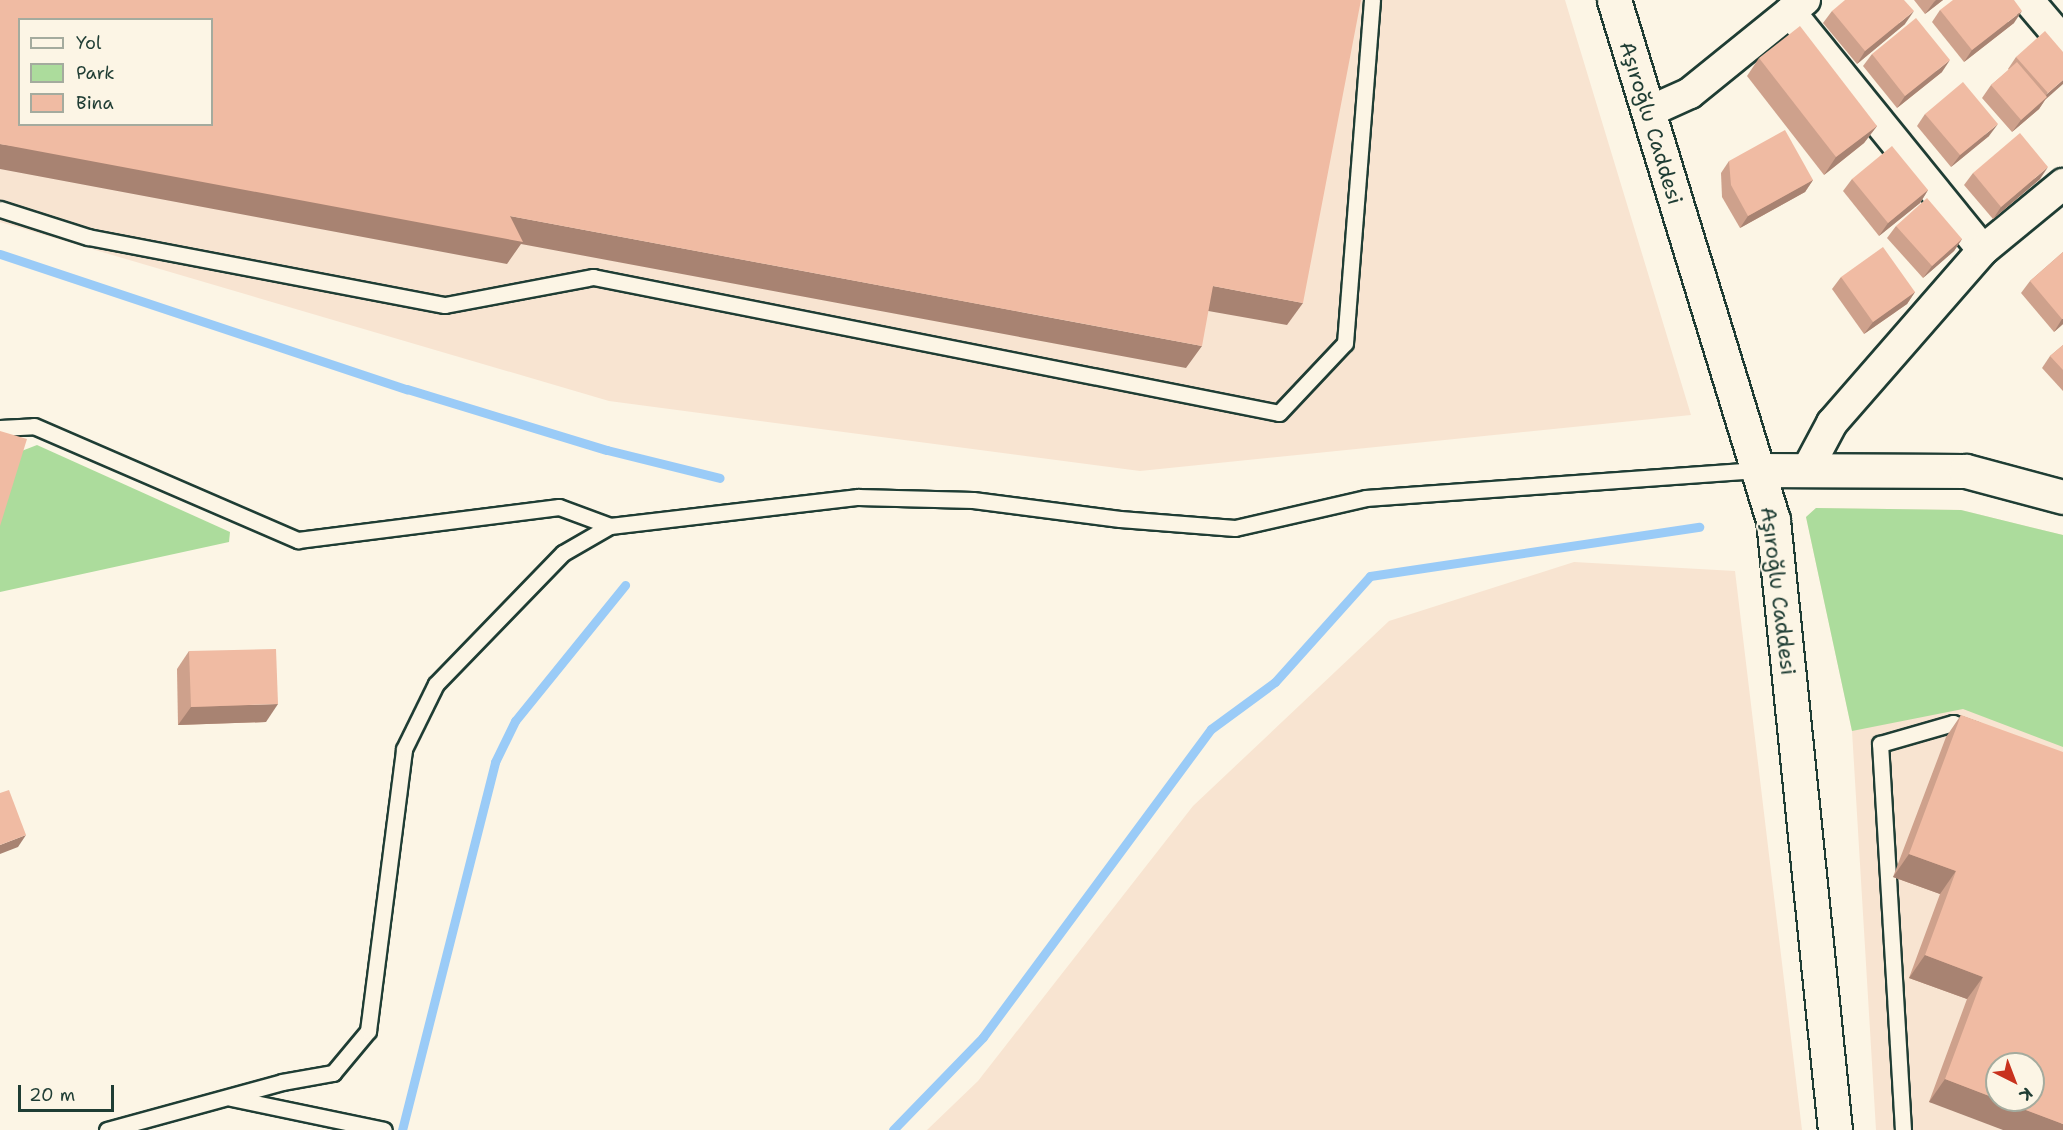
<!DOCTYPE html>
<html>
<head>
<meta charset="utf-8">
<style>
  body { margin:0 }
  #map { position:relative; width:2063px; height:1130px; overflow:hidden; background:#fcf5e5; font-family:"Shantell Sans",sans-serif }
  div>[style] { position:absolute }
  .built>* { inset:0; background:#f8e4d1 }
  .green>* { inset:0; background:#acdc9c }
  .stream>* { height:9px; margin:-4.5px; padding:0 4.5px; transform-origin:4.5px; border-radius:4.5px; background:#9acbf7 }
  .roads { filter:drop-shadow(2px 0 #1f3d34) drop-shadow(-2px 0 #1f3d34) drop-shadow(0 2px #1f3d34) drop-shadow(0 -2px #1f3d34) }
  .service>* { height:15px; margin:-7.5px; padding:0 7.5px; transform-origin:7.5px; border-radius:7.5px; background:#fcf5e5 }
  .minor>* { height:30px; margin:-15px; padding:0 15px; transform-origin:15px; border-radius:15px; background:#fcf5e5 }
  .tertiary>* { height:33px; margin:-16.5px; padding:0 16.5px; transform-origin:16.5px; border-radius:16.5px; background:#fcf5e5 }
  .primary>* { height:33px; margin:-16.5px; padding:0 16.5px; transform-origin:16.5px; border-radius:16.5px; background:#fcf5e5 }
  .wall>* { inset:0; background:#cea18c }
  .shaded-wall>* { inset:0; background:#a88372 }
  .building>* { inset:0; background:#f0bba3 }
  span { translate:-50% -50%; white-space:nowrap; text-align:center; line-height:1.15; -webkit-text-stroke:4.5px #fcf5e5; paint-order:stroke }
  .street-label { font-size:21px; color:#1f3d34 }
  .legend { position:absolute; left:18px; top:18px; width:195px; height:108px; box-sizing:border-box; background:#fcf5e5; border:2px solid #a4ab9e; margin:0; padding:8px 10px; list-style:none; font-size:18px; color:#1f3d34 }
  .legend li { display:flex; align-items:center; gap:12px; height:30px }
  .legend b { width:30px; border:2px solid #a4ab9e }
  .north { position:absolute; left:1985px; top:1052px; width:60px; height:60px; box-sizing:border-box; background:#fcf5e5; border:2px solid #a4ab9e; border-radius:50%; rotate:138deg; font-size:16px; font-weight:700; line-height:24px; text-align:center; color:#1f3d34 }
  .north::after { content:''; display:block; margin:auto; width:21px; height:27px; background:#c8321e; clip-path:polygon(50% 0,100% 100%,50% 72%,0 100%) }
  .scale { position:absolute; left:18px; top:1085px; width:96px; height:27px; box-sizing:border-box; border:3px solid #1f3d34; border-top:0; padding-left:8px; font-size:18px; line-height:21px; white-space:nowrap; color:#1f3d34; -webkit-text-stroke:4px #fcf5e5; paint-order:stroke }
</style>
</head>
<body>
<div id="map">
  <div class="built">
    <div style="clip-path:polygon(evenodd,0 0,1565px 0,1691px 415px,1140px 471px,609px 401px,0 222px,0 0,20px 20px,212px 20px,212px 124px,20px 124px,20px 20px)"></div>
    <div style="clip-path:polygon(evenodd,1816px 508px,1961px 510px,2063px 535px,2063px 1130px,1876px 1130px,1852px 731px,1806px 517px,1816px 508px,1997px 1064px,2033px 1064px,2033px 1100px,1997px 1100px,1997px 1064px)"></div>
    <div style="clip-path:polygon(1574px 562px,1735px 571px,1802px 1130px,927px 1130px,978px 1081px,1193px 806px,1389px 621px)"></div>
  </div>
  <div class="green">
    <div style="clip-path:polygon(37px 445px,230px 532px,229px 542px,0 592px,0 510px,19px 452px)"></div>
    <div style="clip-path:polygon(1816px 508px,1961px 510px,2063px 535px,2063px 747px,1963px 709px,1852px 731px,1806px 517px)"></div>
  </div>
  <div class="stream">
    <div style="left:0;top:254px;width:429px;rotate:18.4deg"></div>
    <div style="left:407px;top:389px;width:209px;rotate:17deg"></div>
    <div style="left:607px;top:450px;width:116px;rotate:13.9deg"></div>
    <div style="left:402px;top:1130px;width:380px;rotate:-75.8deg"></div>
    <div style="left:495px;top:762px;width:46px;rotate:-64deg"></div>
    <div style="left:515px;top:721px;width:175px;rotate:-51deg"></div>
    <div style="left:893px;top:1130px;width:129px;rotate:-45.9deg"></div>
    <div style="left:983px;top:1037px;width:383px;rotate:-53.5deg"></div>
    <div style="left:1211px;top:729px;width:79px;rotate:-36.3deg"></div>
    <div style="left:1275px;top:682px;width:142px;rotate:-48.1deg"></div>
    <div style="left:1370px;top:576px;width:333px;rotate:-8.5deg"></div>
  </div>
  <div class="roads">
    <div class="service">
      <div style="left:0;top:209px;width:92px;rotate:17.7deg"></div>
      <div style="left:88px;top:237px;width:363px;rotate:10.8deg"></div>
      <div style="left:445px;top:305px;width:151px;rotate:-10.7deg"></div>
      <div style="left:593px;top:277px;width:699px;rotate:11.21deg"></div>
      <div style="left:1279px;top:413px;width:96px;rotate:-46.7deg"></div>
      <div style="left:1345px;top:343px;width:344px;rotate:-85.5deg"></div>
      <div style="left:0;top:428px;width:34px;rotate:-3deg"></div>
      <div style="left:34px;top:426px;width:288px;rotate:23.4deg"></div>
      <div style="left:298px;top:540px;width:263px;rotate:-7.2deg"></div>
      <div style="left:559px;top:507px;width:54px;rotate:20.4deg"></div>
      <div style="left:610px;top:526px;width:250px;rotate:-6.7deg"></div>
      <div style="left:858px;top:497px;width:115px;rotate:1.5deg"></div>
      <div style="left:973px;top:500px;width:148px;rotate:7.4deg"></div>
      <div style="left:1120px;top:519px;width:115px;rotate:4.5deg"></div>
      <div style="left:1235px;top:528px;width:134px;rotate:-12.9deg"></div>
      <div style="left:1366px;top:498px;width:392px;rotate:-4.1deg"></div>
      <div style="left:231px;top:1098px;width:156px;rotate:11.8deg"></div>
      <div style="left:107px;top:1130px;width:181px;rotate:-15.3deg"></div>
      <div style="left:282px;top:1082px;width:52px;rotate:-10deg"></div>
      <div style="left:333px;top:1073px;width:55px;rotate:-50.2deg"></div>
      <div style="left:368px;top:1031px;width:284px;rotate:-82.7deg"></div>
      <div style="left:404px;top:749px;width:72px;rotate:-63.8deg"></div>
      <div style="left:436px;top:684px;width:182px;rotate:-45.9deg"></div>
      <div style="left:563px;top:553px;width:54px;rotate:-29.9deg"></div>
      <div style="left:1903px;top:1130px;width:387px;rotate:-93.4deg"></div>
      <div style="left:1880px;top:744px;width:76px;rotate:-16deg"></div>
      <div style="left:1953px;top:723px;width:23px;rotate:20deg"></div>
    </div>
    <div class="minor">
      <div style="left:2028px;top:0;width:54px;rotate:49.5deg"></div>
      <div style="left:1790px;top:12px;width:306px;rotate:51deg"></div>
      <div style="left:1648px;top:112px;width:46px;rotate:-24.3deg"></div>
      <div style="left:1690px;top:93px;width:148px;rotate:-39deg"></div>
      <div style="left:1808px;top:468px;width:51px;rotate:-61.9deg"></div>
      <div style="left:1832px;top:423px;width:230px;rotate:-48.9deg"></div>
      <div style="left:1983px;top:250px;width:104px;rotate:-39.5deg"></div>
    </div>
    <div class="tertiary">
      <div style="left:1757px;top:470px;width:209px;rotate:0.3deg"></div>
      <div style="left:1966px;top:471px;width:100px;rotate:15deg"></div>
    </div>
    <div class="primary">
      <div style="left:1614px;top:0;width:544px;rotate:73deg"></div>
      <div style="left:1773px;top:520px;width:613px;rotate:84.2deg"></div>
    </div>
  </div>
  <div class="wall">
    <div style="clip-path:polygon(1914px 0,1943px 0,1925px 14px)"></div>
    <div style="clip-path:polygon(1940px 10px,2014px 23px,1964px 62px,1932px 22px)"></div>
    <div style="clip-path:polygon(1832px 11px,1905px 24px,1857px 64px,1823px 23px)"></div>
    <div style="clip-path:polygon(2063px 52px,2045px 100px,2039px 109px,2012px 132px,1982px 98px,1991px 85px,2009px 70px,2008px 69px,2016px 57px)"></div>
    <div style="clip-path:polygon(1872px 54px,1942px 72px,1897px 108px,1863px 66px)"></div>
    <div style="clip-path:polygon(1759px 58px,1877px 126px,1864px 143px,1824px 175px,1747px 76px)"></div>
    <div style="clip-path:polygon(1925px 114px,1989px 136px,1951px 167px,1917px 126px)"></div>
    <div style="clip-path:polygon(1729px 161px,1813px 180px,1805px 192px,1740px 228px,1722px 197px,1721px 173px)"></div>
    <div style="clip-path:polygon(1973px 173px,2040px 179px,1993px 219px,1964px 185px)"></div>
    <div style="clip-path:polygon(1852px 179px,1928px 190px,1920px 203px,1879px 236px,1843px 191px)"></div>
    <div style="clip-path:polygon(1896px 226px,1962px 239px,1954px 251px,1923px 278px,1887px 238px)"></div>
    <div style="clip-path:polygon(2063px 252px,2063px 324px,2054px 332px,2021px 293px,2030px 281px)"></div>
    <div style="clip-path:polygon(1841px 277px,1915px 292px,1907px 304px,1864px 334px,1832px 289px)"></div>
    <div style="clip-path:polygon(2063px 345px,2063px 391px,2042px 368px,2050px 356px)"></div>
    <div style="clip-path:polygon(189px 651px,266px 722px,178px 725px,177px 669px)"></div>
    <div style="clip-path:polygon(1961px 715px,2063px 1130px,1929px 1102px,1967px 999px,1909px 978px,1940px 894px,1893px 877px,1946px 737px)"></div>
  </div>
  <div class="shaded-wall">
    <div style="clip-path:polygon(1936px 0,1943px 0,1925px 14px,1934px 2px)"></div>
    <div style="clip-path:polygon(1914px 11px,1905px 24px,1857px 64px,1865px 51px)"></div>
    <div style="clip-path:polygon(2022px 11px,2014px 23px,1964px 62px,1972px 50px)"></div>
    <div style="clip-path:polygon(1950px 60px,1942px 72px,1897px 108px,1905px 96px)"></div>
    <div style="clip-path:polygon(2063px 80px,2063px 84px,2045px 100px,2039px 109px,2012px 132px,2021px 120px,2041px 102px,2048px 93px)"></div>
    <div style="clip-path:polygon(1998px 124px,1989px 136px,1951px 167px,1960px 155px)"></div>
    <div style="clip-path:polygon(1877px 126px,1864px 143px,1824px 175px,1836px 157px)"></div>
    <div style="clip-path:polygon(0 144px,510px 216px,1202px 346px,1186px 368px,521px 244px,507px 264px,0 169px)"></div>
    <div style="clip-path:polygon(2048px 167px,2040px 179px,1993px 219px,2001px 207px)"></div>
    <div style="clip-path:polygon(1813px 180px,1805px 192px,1740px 228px,1748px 216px)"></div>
    <div style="clip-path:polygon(1928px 190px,1920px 203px,1879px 236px,1888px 223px)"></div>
    <div style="clip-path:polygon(1962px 239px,1954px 251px,1923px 278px,1932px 266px)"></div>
    <div style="clip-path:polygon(1213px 286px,1303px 303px,1287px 325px,1197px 309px)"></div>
    <div style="clip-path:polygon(1915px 292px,1907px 304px,1864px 334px,1873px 322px)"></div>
    <div style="clip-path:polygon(2062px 319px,2063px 319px,2063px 324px,2054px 332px)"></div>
    <div style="clip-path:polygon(278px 704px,266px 722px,178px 725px,191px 707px)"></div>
    <div style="clip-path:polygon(26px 835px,18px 847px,0 854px,0 845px)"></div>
    <div style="clip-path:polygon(1909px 854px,1956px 871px,1940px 894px,1893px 877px)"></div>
    <div style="clip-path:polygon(1925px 955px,1983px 977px,1967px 999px,1909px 978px)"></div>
    <div style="clip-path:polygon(1945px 1079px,2063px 1124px,2063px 1130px,2003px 1130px,1929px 1102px)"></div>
  </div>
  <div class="building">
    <div style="clip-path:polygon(evenodd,0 0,1361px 0,1303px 303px,1213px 286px,1202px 346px,510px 216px,523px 242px,0 144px,0 0,20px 20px,212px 20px,212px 124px,20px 124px,20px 20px)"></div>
    <div style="clip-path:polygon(1845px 0,1904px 0,1914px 11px,1865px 51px,1832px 11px)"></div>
    <div style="clip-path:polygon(1953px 0,2014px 0,2022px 11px,1972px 50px,1940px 10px)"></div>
    <div style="clip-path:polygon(1916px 18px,1950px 60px,1905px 96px,1872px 54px)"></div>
    <div style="clip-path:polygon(1800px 26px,1877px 126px,1836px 157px,1759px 58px)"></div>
    <div style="clip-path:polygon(2045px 31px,2063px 52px,2063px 80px,2048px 93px,2016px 57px)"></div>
    <div style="clip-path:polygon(2017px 62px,2047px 97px,2021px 120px,1991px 85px)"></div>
    <div style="clip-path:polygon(1963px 82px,1998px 124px,1960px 155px,1925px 114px)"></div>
    <div style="clip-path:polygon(1785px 130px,1813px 180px,1748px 216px,1731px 185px,1729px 161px)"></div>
    <div style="clip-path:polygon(2020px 133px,2048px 167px,2001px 207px,1973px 173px)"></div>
    <div style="clip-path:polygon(1892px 146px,1928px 190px,1888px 223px,1852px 179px)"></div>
    <div style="clip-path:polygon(1927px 198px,1962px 239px,1932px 266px,1896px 226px)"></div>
    <div style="clip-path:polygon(1883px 247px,1915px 292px,1873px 322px,1841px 277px)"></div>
    <div style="clip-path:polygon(2063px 252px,2063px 319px,2062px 319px,2030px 281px)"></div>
    <div style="clip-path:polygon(2063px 345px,2063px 370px,2050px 356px)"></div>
    <div style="clip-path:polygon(0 431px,27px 439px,0 526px)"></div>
    <div style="clip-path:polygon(276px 649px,278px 704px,191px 707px,189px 651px)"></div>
    <div style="clip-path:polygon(1961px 715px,2063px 752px,2063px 1124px,1999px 1100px,2033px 1100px,2033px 1064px,1997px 1064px,1997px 1099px,1945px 1079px,1983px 977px,1925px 955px,1956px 871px,1909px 854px)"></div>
    <div style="clip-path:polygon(9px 790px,26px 835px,0 845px,0 793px)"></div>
  </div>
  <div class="street-label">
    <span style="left:1651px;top:123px;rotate:73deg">Aşıroğlu Caddesi</span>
    <span style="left:1778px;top:591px;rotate:83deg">Aşıroğlu Caddesi</span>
  </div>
  <ul class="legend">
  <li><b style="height:8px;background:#fcf5e5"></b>Yol</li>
  <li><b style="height:16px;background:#acdc9c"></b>Park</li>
  <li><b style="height:16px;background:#f0bba3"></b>Bina</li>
  </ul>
  <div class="north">K</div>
  <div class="scale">20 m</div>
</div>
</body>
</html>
